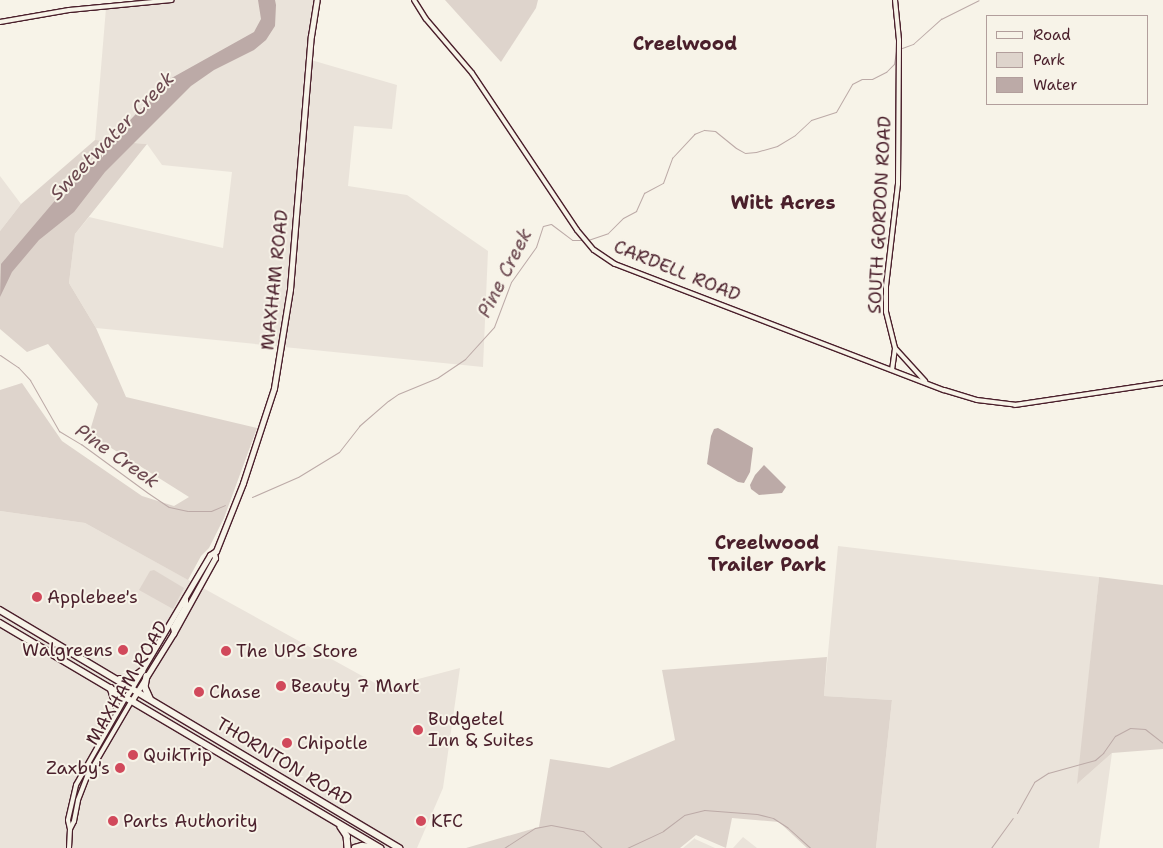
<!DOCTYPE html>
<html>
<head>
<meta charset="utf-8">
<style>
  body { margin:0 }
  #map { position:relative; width:1163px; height:848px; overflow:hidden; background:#f7f3e8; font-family:"Shantell Sans",sans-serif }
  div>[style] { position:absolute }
  .built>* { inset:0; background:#eae3da }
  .green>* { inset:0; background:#ded4cc }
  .water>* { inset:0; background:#bcaaa7 }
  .stream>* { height:1px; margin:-0.5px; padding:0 0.5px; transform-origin:0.5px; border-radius:0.5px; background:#bcaaa7 }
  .roads { filter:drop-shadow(1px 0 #4a1f2b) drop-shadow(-1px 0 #4a1f2b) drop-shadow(0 1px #4a1f2b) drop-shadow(0 -1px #4a1f2b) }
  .minor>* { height:4px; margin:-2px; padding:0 2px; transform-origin:2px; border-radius:2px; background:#f7f3e8 }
  .major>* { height:5px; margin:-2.5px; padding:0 2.5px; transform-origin:2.5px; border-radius:2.5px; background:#f7f3e8 }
  .highway>* { height:5.5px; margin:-2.75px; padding:0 2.75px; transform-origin:2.75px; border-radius:2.75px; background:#f7f3e8 }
  .dots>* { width:14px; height:14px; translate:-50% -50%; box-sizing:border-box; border:2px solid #f7f3e8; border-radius:50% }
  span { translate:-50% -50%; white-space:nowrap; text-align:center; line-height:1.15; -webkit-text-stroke:4px #f7f3e8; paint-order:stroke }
  .street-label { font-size:18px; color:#4a1f2b }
  .poi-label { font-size:18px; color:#4a1f2b }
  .left { translate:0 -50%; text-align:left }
  .right { translate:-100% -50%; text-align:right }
  .neighbourhood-label { font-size:19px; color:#4a1f2b; font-weight:700 }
  .water-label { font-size:19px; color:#6c4950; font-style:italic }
  .legend { position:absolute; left:986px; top:15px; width:162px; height:90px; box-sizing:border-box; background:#f7f3e8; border:1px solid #b29e9c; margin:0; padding:6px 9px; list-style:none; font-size:15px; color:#4a1f2b }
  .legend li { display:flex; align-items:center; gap:10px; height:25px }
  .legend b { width:25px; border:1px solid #b29e9c }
</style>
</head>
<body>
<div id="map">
  <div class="built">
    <div style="clip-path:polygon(167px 0,321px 0,311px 60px,397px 85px,392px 129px,354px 126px,348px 186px,407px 195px,488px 251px,483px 367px,96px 328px,69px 283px,75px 234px,89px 217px,223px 248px,232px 172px,162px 165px,147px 144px,95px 140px,106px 8px)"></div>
    <div style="clip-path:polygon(0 176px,21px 204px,0 231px)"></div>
    <div style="clip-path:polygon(0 511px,85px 523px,384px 688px,460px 668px,443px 788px,417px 848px,0 848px)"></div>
    <div style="clip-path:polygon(838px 546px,1099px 577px,1078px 783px,1112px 753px,1099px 848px,876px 848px,892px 700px,824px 696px)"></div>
    <div style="clip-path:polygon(743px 837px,757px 848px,733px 848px)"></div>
    <div style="clip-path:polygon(695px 838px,695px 839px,715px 848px,683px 848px)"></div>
  </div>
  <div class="green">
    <div style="clip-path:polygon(445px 0,538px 0,536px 8px,501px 62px)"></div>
    <div style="clip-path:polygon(95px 140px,147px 144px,75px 234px,69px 283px,96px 328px,126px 397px,257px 428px,224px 518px,209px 548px,201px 556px,188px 580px,85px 523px,0 511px,0 390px,22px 383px,62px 441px,142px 496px,174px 506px,189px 497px,89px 434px,98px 404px,48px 344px,27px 352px,0 329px,0 231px,21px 204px)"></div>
    <div style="clip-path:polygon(154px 570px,184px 588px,173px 609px,139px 590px,150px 571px)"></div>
    <div style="clip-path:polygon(1099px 577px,1163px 585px,1163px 749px,1112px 753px,1077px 784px)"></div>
    <div style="clip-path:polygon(827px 657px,824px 696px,892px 700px,876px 848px,807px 848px,779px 822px,732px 818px,726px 848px,696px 835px,680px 848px,466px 848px,539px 827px,550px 759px,609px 768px,675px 740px,662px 670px)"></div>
  </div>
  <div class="water">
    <div style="clip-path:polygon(258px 0,275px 0,276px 5px,275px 26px,266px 40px,254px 50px,214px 70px,191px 86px,105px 172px,74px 212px,39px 240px,12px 272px,0 297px,1px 264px,64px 190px,100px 156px,117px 134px,168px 80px,254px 32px,261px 19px)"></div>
    <div style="clip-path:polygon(718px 428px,753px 448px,750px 472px,744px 483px,738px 482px,707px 464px,711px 436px,714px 429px)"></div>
    <div style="clip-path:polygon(764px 465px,786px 487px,782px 493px,759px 495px,751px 489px,750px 485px,755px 475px)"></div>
  </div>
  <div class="stream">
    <div style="left:902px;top:48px;width:12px;rotate:-20deg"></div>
    <div style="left:913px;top:44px;width:38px;rotate:-42deg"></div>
    <div style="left:941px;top:19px;width:42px;rotate:-26.6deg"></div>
    <div style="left:588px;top:240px;width:21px;rotate:-19deg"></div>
    <div style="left:608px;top:233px;width:21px;rotate:-45deg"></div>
    <div style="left:623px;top:218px;width:15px;rotate:-28deg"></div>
    <div style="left:636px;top:211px;width:20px;rotate:-66deg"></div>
    <div style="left:644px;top:193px;width:21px;rotate:-28deg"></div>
    <div style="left:663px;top:183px;width:27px;rotate:-70deg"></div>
    <div style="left:672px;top:158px;width:33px;rotate:-47deg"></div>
    <div style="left:694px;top:134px;width:11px;rotate:-22deg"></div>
    <div style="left:704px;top:130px;width:11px;rotate:5deg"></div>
    <div style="left:715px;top:131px;width:27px;rotate:39deg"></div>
    <div style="left:736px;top:148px;width:10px;rotate:29deg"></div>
    <div style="left:745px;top:153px;width:11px;rotate:-5deg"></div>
    <div style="left:756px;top:152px;width:22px;rotate:-16deg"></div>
    <div style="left:777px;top:146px;width:21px;rotate:-31deg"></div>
    <div style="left:795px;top:135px;width:22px;rotate:-43deg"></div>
    <div style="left:811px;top:120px;width:26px;rotate:-18deg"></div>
    <div style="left:836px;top:112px;width:32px;rotate:-60deg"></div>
    <div style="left:852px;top:84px;width:11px;rotate:-27deg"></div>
    <div style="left:862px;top:79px;width:10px"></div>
    <div style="left:872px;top:79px;width:16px;rotate:-27deg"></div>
    <div style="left:886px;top:72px;width:11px;rotate:-45deg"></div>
    <div style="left:894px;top:64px;width:13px;rotate:-81deg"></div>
    <div style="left:0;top:355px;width:22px;rotate:34deg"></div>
    <div style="left:18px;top:367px;width:18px;rotate:47deg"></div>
    <div style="left:30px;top:380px;width:59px;rotate:60.4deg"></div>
    <div style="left:59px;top:431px;width:26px;rotate:31deg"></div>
    <div style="left:81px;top:444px;width:83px;rotate:36.2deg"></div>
    <div style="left:148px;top:493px;width:25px;rotate:34deg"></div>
    <div style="left:169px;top:507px;width:19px;rotate:12deg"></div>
    <div style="left:188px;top:511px;width:23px"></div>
    <div style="left:211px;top:511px;width:15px;rotate:-23deg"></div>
    <div style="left:252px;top:497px;width:50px;rotate:-23.5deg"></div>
    <div style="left:298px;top:477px;width:48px;rotate:-31.4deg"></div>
    <div style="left:339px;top:452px;width:33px;rotate:-52deg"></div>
    <div style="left:359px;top:426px;width:38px;rotate:-41deg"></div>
    <div style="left:388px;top:401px;width:12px;rotate:-35deg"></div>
    <div style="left:398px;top:394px;width:42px;rotate:-22.3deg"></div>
    <div style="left:437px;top:378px;width:34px;rotate:-34deg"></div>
    <div style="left:465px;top:359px;width:43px;rotate:-47.8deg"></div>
    <div style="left:494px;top:327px;width:48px;rotate:-69.3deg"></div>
    <div style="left:511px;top:282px;width:43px;rotate:-54.5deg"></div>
    <div style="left:536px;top:247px;width:22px;rotate:-72deg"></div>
    <div style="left:543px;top:226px;width:8px;rotate:-14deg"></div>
    <div style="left:551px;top:224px;width:26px;rotate:37deg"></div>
    <div style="left:572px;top:240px;width:12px"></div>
    <div style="left:1017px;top:813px;width:35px;rotate:-61deg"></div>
    <div style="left:1034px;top:782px;width:17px;rotate:-33deg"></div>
    <div style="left:1048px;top:773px;width:49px;rotate:-15.5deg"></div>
    <div style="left:1095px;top:760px;width:11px;rotate:-41deg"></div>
    <div style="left:1103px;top:753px;width:21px;rotate:-55deg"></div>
    <div style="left:1115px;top:736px;width:17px;rotate:-28deg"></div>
    <div style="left:1130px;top:728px;width:15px;rotate:4deg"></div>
    <div style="left:1145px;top:729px;width:23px;rotate:38deg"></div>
    <div style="left:504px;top:848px;width:37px;rotate:-33deg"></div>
    <div style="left:535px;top:828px;width:16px;rotate:-11deg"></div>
    <div style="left:551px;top:825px;width:33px;rotate:11deg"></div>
    <div style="left:583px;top:831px;width:25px;rotate:42deg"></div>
    <div style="left:627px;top:848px;width:40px;rotate:-25deg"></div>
    <div style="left:663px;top:831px;width:26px;rotate:-37deg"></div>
    <div style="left:684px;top:815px;width:21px;rotate:-14deg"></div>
    <div style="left:704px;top:810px;width:53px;rotate:4.3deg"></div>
    <div style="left:757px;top:814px;width:16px;rotate:14deg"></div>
    <div style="left:773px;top:818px;width:17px;rotate:33deg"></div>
    <div style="left:787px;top:827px;width:31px;rotate:42deg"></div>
    <div style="left:991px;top:848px;width:37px;rotate:-54deg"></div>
  </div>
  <div class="roads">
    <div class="minor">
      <div style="left:414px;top:0;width:22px;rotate:58deg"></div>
      <div style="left:426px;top:19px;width:71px;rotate:49.6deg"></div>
      <div style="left:472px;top:73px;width:189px;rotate:56.2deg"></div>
      <div style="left:577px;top:230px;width:26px;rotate:50deg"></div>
      <div style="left:594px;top:250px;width:25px;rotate:34deg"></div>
      <div style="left:615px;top:264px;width:352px;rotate:21deg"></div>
      <div style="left:944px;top:390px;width:34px;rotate:17deg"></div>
      <div style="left:977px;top:400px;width:38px;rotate:7deg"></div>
      <div style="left:1015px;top:405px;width:150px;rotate:-8.5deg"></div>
      <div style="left:0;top:22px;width:70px;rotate:-9.9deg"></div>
      <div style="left:69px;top:10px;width:103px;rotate:-5.5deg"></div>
      <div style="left:895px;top:348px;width:45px;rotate:47.7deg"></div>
      <div style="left:892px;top:370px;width:22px;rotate:-82deg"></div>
      <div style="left:895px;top:348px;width:37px;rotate:-104deg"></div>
      <div style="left:886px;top:312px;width:26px;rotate:-90deg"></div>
      <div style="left:886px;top:286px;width:103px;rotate:-83.3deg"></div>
      <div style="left:898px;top:184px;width:144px;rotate:-89.6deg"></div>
      <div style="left:899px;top:40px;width:40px;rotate:-95.7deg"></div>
      <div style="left:70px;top:829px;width:9px;rotate:-63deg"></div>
      <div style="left:74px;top:821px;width:21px;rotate:-79deg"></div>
      <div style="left:78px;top:800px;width:25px;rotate:-69deg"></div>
      <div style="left:87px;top:777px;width:89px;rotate:-59.7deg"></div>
      <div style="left:69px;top:848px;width:19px;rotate:-87deg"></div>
      <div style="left:70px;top:829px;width:9px;rotate:-103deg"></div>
      <div style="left:68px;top:820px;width:36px;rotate:-77deg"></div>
      <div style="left:76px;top:785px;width:101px;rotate:-60.4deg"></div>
    </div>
    <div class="major">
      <div style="left:174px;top:632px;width:5px;rotate:-101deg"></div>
      <div style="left:173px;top:627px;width:24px;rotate:-60deg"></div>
      <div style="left:185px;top:606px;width:8px;rotate:-90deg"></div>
      <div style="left:126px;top:697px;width:165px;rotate:-59.4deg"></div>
      <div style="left:210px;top:555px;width:7px;rotate:-34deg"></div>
      <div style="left:216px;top:551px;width:73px;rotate:-68.3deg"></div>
      <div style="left:243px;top:483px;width:100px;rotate:-71.9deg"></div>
      <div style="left:274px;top:388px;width:100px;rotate:-80.8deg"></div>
      <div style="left:290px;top:289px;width:254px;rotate:-85.3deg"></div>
      <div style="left:311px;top:36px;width:36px;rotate:-81deg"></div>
      <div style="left:132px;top:700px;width:78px;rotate:-58.2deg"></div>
      <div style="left:173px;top:634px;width:87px;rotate:-61.1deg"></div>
      <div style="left:215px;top:558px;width:5px;rotate:-101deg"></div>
    </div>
    <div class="highway">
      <div style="left:0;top:610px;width:465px;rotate:30.8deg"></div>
      <div style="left:0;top:623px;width:442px;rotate:30.6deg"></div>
      <div style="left:147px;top:676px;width:11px;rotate:100deg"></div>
      <div style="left:145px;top:687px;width:12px;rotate:66deg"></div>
      <div style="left:120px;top:679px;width:10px;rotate:6deg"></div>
      <div style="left:130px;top:680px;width:15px;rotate:-37deg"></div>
      <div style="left:111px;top:688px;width:22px;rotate:72deg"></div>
      <div style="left:341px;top:827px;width:11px;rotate:56deg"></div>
      <div style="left:347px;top:836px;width:12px;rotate:85deg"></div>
      <div style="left:355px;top:848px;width:7px;rotate:-16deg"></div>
      <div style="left:362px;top:846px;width:13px;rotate:4deg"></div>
    </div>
  </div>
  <div class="dots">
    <div style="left:37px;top:597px;background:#d1495b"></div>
    <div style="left:123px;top:650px;background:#d1495b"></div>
    <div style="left:226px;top:651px;background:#d1495b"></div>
    <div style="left:281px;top:686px;background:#d1495b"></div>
    <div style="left:199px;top:692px;background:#d1495b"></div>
    <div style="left:418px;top:730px;background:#d1495b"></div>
    <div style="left:287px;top:743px;background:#d1495b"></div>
    <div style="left:133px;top:755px;background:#d1495b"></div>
    <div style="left:120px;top:768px;background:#d1495b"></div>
    <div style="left:113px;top:821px;background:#d1495b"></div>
    <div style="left:421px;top:821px;background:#d1495b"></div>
  </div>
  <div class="street-label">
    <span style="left:880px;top:215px;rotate:-87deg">SOUTH GORDON ROAD</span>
    <span style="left:677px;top:271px;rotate:22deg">CARDELL ROAD</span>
    <span style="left:275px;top:280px;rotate:-84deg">MAXHAM ROAD</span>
    <span style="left:127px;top:683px;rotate:-59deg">MAXHAM ROAD</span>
    <span style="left:284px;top:762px;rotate:31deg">THORNTON ROAD</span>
  </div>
  <div class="poi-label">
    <span class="left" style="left:47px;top:597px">Applebee's</span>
    <span class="right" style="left:113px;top:650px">Walgreens</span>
    <span class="left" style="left:236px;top:651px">The UPS Store</span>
    <span class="left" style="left:291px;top:686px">Beauty 7 Mart</span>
    <span class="left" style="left:209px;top:692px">Chase</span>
    <span class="left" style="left:428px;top:730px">Budgetel<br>Inn &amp; Suites</span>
    <span class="left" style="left:297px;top:743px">Chipotle</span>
    <span class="left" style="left:143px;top:755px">QuikTrip</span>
    <span class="right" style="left:110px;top:768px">Zaxby's</span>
    <span class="left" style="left:123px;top:821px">Parts Authority</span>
    <span class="left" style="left:431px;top:821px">KFC</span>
  </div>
  <div class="neighbourhood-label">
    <span style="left:685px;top:44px">Creelwood</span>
    <span style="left:783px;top:203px">Witt Acres</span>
    <span style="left:767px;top:554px">Creelwood<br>Trailer Park</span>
  </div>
  <div class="water-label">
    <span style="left:112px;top:136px;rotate:-46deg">Sweetwater Creek</span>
    <span style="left:505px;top:273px;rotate:-63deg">Pine Creek</span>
    <span style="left:117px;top:456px;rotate:35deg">Pine Creek</span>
  </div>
  <ul class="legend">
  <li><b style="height:6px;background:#f7f3e8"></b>Road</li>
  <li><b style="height:14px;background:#ded4cc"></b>Park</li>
  <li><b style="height:14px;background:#bcaaa7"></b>Water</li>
  </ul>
</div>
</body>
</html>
